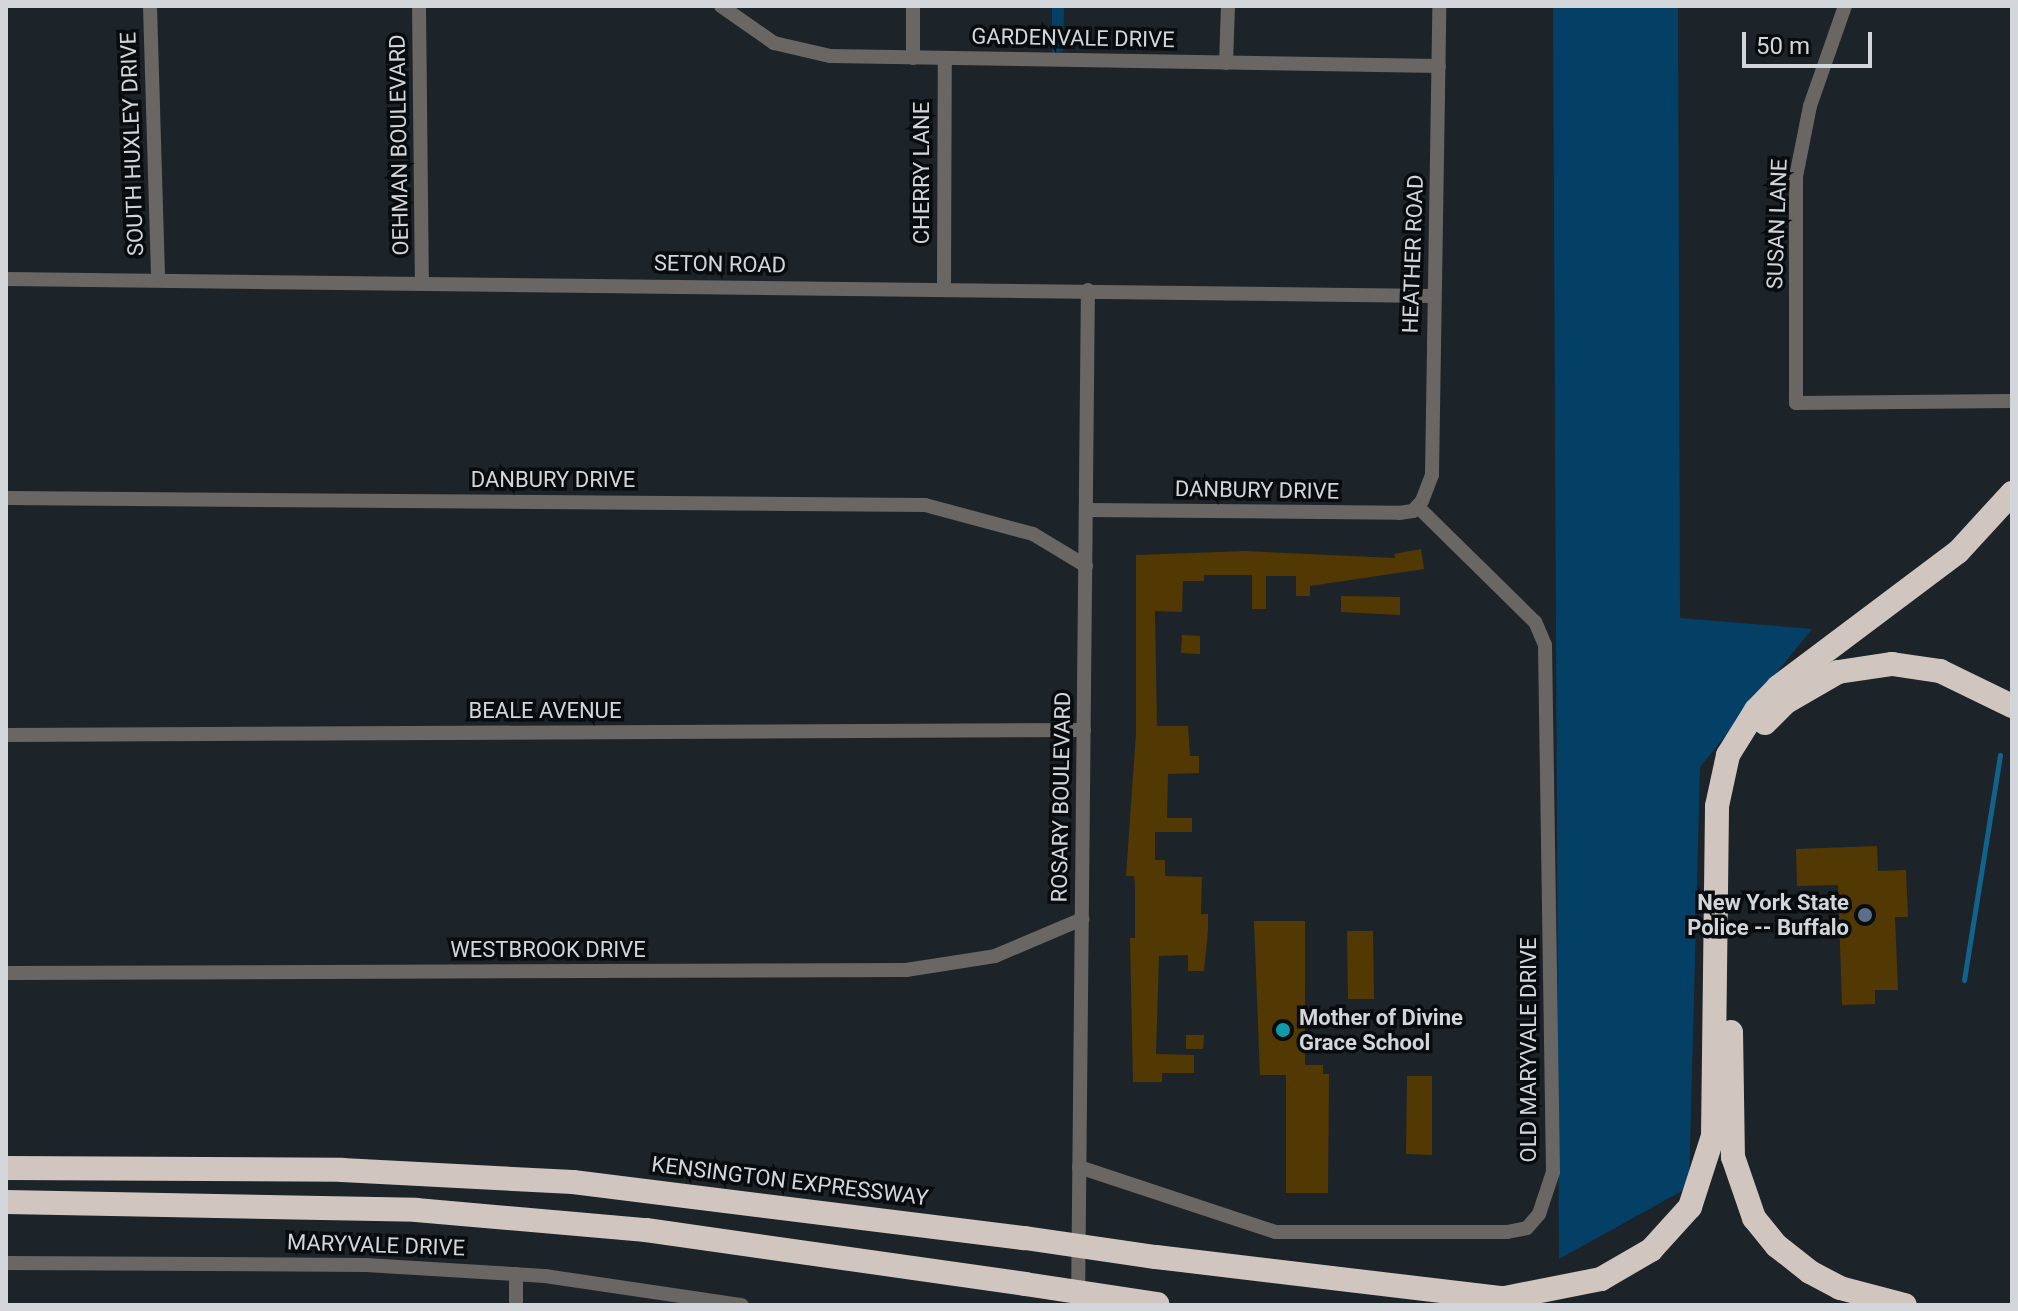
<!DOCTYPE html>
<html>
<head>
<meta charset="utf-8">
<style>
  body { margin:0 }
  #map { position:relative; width:2018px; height:1311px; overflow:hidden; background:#1c2329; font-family:Roboto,sans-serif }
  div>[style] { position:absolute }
  .green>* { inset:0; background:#044066 }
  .stream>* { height:5px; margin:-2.5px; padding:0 2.5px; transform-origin:2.5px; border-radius:2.5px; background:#12638c }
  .building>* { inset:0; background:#523903 }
  .minor>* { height:14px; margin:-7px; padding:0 7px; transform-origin:7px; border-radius:7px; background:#6a6663 }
  .motorway>* { height:24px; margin:-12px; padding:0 12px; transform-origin:12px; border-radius:12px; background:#d0c6bf }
  .motorway-bridge>* { height:24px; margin:-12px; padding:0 12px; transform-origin:12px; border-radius:12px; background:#d0c6bf }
  .dots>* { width:22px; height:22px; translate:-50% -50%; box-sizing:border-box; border:4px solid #090c0e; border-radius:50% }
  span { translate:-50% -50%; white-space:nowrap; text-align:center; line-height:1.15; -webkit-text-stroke:7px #090c0e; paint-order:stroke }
  .street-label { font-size:22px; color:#d2d6da }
  .poi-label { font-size:22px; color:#d2d6da; font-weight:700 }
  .right { translate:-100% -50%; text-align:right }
  .left { translate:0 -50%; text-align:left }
  .frame { position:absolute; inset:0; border:8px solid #d2d6da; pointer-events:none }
  .scale { position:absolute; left:1742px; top:32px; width:130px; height:36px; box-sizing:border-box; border:4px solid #d2d6da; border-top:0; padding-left:10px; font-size:24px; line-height:28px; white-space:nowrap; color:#d2d6da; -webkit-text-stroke:6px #090c0e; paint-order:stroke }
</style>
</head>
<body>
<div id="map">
  <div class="green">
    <div style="clip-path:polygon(1052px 6px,1064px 6px,1063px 51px,1052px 53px)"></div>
    <div style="clip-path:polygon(1553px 6px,1678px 6px,1680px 618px,1812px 629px,1700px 767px,1689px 1187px,1559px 1259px)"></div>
  </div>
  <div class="stream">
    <div style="left:1964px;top:980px;width:228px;rotate:-80.9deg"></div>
  </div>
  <div class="building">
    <div style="clip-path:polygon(1421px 549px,1424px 569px,1310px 586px,1310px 596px,1296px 596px,1296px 576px,1266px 576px,1266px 609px,1252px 609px,1252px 575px,1204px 575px,1204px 581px,1183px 581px,1182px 612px,1155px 611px,1157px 726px,1188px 726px,1190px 756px,1199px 756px,1199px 773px,1168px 774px,1167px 818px,1192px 818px,1192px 832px,1155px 832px,1155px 860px,1165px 860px,1165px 876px,1202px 877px,1201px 914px,1208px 914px,1208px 930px,1204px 971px,1188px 971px,1188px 955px,1159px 956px,1156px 1054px,1194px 1055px,1194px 1073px,1162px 1073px,1162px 1082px,1133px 1082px,1130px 938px,1135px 938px,1135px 886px,1134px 876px,1126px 876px,1136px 733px,1136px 555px,1246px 551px,1395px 558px,1394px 554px)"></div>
    <div style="clip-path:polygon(1341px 596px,1400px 597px,1400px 615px,1341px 612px)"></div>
    <div style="clip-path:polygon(1182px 635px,1200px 636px,1200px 654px,1181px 653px)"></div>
    <div style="clip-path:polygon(1877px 846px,1878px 871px,1906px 870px,1908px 917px,1895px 917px,1898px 990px,1875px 990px,1875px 1004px,1842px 1005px,1838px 885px,1797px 886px,1796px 849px)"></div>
    <div style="clip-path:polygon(1254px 921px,1305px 921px,1305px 1065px,1323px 1065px,1323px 1074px,1329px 1074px,1328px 1193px,1286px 1193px,1286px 1075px,1260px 1075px)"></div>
    <div style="clip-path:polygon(1347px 931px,1373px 931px,1374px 999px,1348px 999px)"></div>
    <div style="clip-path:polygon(1186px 1035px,1204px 1035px,1203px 1049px,1186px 1049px)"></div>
    <div style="clip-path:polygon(1407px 1076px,1432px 1076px,1432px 1155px,1406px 1154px)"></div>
  </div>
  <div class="minor">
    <div style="left:150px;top:6px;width:274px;rotate:88.3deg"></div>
    <div style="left:419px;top:6px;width:277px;rotate:89.4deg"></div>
    <div style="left:721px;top:6px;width:65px;rotate:34.9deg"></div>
    <div style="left:774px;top:43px;width:57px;rotate:13.1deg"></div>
    <div style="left:830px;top:56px;width:609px;rotate:0.94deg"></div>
    <div style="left:913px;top:6px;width:52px;rotate:90deg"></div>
    <div style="left:1845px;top:6px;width:106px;rotate:109.3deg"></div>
    <div style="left:1810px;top:106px;width:72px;rotate:101.2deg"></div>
    <div style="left:1796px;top:177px;width:226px;rotate:90deg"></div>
    <div style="left:1796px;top:403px;width:216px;rotate:-0.5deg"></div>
    <div style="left:1226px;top:63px;width:57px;rotate:-88deg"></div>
    <div style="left:6px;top:279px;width:1428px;rotate:0.68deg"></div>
    <div style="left:944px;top:288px;width:230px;rotate:-89.8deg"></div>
    <div style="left:6px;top:498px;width:919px;rotate:0.44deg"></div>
    <div style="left:925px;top:505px;width:112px;rotate:15deg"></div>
    <div style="left:1033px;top:534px;width:62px;rotate:31.1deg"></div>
    <div style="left:1086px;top:510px;width:313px;rotate:0.5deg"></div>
    <div style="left:1399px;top:513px;width:14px;rotate:-8deg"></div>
    <div style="left:1413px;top:511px;width:13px;rotate:-48deg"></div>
    <div style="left:1422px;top:501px;width:28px;rotate:-69deg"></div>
    <div style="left:1432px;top:475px;width:469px;rotate:-89.1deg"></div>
    <div style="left:6px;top:735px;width:1078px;rotate:-0.27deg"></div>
    <div style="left:6px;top:973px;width:900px;rotate:-0.19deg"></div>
    <div style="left:906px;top:970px;width:90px;rotate:-8.9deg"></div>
    <div style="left:995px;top:956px;width:95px;rotate:-23deg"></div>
    <div style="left:1079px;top:1167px;width:206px;rotate:18.3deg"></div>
    <div style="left:1275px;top:1232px;width:232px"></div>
    <div style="left:1507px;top:1232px;width:20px;rotate:-11deg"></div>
    <div style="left:1527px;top:1228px;width:18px;rotate:-49deg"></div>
    <div style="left:1539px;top:1214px;width:44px;rotate:-71.6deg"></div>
    <div style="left:1553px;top:1172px;width:527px;rotate:-90.87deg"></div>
    <div style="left:1545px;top:645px;width:25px;rotate:-113deg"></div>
    <div style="left:1535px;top:622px;width:165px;rotate:-135.5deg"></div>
    <div style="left:6px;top:1263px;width:360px;rotate:0.3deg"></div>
    <div style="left:366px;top:1265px;width:179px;rotate:3.5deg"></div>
    <div style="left:545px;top:1276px;width:199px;rotate:8.4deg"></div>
    <div style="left:516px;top:1305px;width:31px;rotate:-90deg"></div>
    <div style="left:1078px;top:1305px;width:1015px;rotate:-89.44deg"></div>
  </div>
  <div class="motorway">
    <div style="left:1765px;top:723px;width:30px;rotate:-45deg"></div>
    <div style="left:1786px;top:702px;width:60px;rotate:-30deg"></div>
    <div style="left:1838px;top:672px;width:55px;rotate:-8.4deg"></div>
    <div style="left:1892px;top:664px;width:49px;rotate:8.3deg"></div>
    <div style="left:1940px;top:671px;width:80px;rotate:25.9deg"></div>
    <div style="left:1731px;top:1032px;width:125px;rotate:89.1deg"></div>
    <div style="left:1733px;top:1157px;width:65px;rotate:71deg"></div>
    <div style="left:1754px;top:1218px;width:36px;rotate:51deg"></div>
    <div style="left:1777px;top:1246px;width:42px;rotate:38.2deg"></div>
    <div style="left:1810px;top:1272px;width:34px;rotate:28deg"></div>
    <div style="left:1840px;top:1288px;width:67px;rotate:14.7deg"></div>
    <div style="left:6px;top:1168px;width:336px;rotate:0.3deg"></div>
    <div style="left:342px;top:1170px;width:231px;rotate:3deg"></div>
    <div style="left:573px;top:1182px;width:455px;rotate:7.1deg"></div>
    <div style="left:6px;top:1202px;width:410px;rotate:1.1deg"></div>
    <div style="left:416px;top:1210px;width:231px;rotate:5deg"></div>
    <div style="left:646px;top:1230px;width:383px;rotate:8.1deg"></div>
    <div style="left:1156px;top:1257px;width:361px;rotate:6.8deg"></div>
    <div style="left:1500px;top:1299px;width:103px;rotate:-11.2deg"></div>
    <div style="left:1601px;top:1279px;width:58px;rotate:-30.1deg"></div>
    <div style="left:1651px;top:1250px;width:58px;rotate:-47.8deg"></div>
    <div style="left:1690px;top:1207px;width:75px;rotate:-72.1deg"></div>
    <div style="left:1713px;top:1136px;width:330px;rotate:-89.3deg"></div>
    <div style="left:1717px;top:806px;width:52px;rotate:-77.8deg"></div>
    <div style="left:1728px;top:755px;width:53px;rotate:-58.1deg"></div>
    <div style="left:1756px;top:710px;width:32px;rotate:-46deg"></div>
    <div style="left:1778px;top:687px;width:225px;rotate:-36.9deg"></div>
    <div style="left:1958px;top:552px;width:80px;rotate:-47.5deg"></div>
  </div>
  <div class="motorway-bridge">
    <div style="left:1025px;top:1238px;width:132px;rotate:8.3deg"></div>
    <div style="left:1025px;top:1284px;width:134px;rotate:8.6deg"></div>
  </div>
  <div class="dots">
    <div style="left:1865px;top:915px;background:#5c6f8a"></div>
    <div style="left:1283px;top:1030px;background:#0f9aa8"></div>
  </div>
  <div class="street-label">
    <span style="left:1073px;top:38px;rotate:1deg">GARDENVALE DRIVE</span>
    <span style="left:132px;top:144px;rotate:-92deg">SOUTH HUXLEY DRIVE</span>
    <span style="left:399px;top:145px;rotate:-91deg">OEHMAN BOULEVARD</span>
    <span style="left:922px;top:173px;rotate:-90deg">CHERRY LANE</span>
    <span style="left:1777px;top:224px;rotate:-88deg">SUSAN LANE</span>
    <span style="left:1413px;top:254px;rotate:-88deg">HEATHER ROAD</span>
    <span style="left:720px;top:264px;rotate:1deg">SETON ROAD</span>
    <span style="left:553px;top:480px">DANBURY DRIVE</span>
    <span style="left:1257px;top:490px;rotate:1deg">DANBURY DRIVE</span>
    <span style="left:545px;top:711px">BEALE AVENUE</span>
    <span style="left:1061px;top:797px;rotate:-89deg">ROSARY BOULEVARD</span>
    <span style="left:548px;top:950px">WESTBROOK DRIVE</span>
    <span style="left:1529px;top:1050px;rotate:-90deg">OLD MARYVALE DRIVE</span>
    <span style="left:790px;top:1181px;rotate:7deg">KENSINGTON EXPRESSWAY</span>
    <span style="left:376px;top:1245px;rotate:2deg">MARYVALE DRIVE</span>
  </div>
  <div class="poi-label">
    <span class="right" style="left:1849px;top:915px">New York State<br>Police -- Buffalo</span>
    <span class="left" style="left:1299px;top:1030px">Mother of Divine<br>Grace School</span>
  </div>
  <div class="frame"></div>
  <div class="scale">50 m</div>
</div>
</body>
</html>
